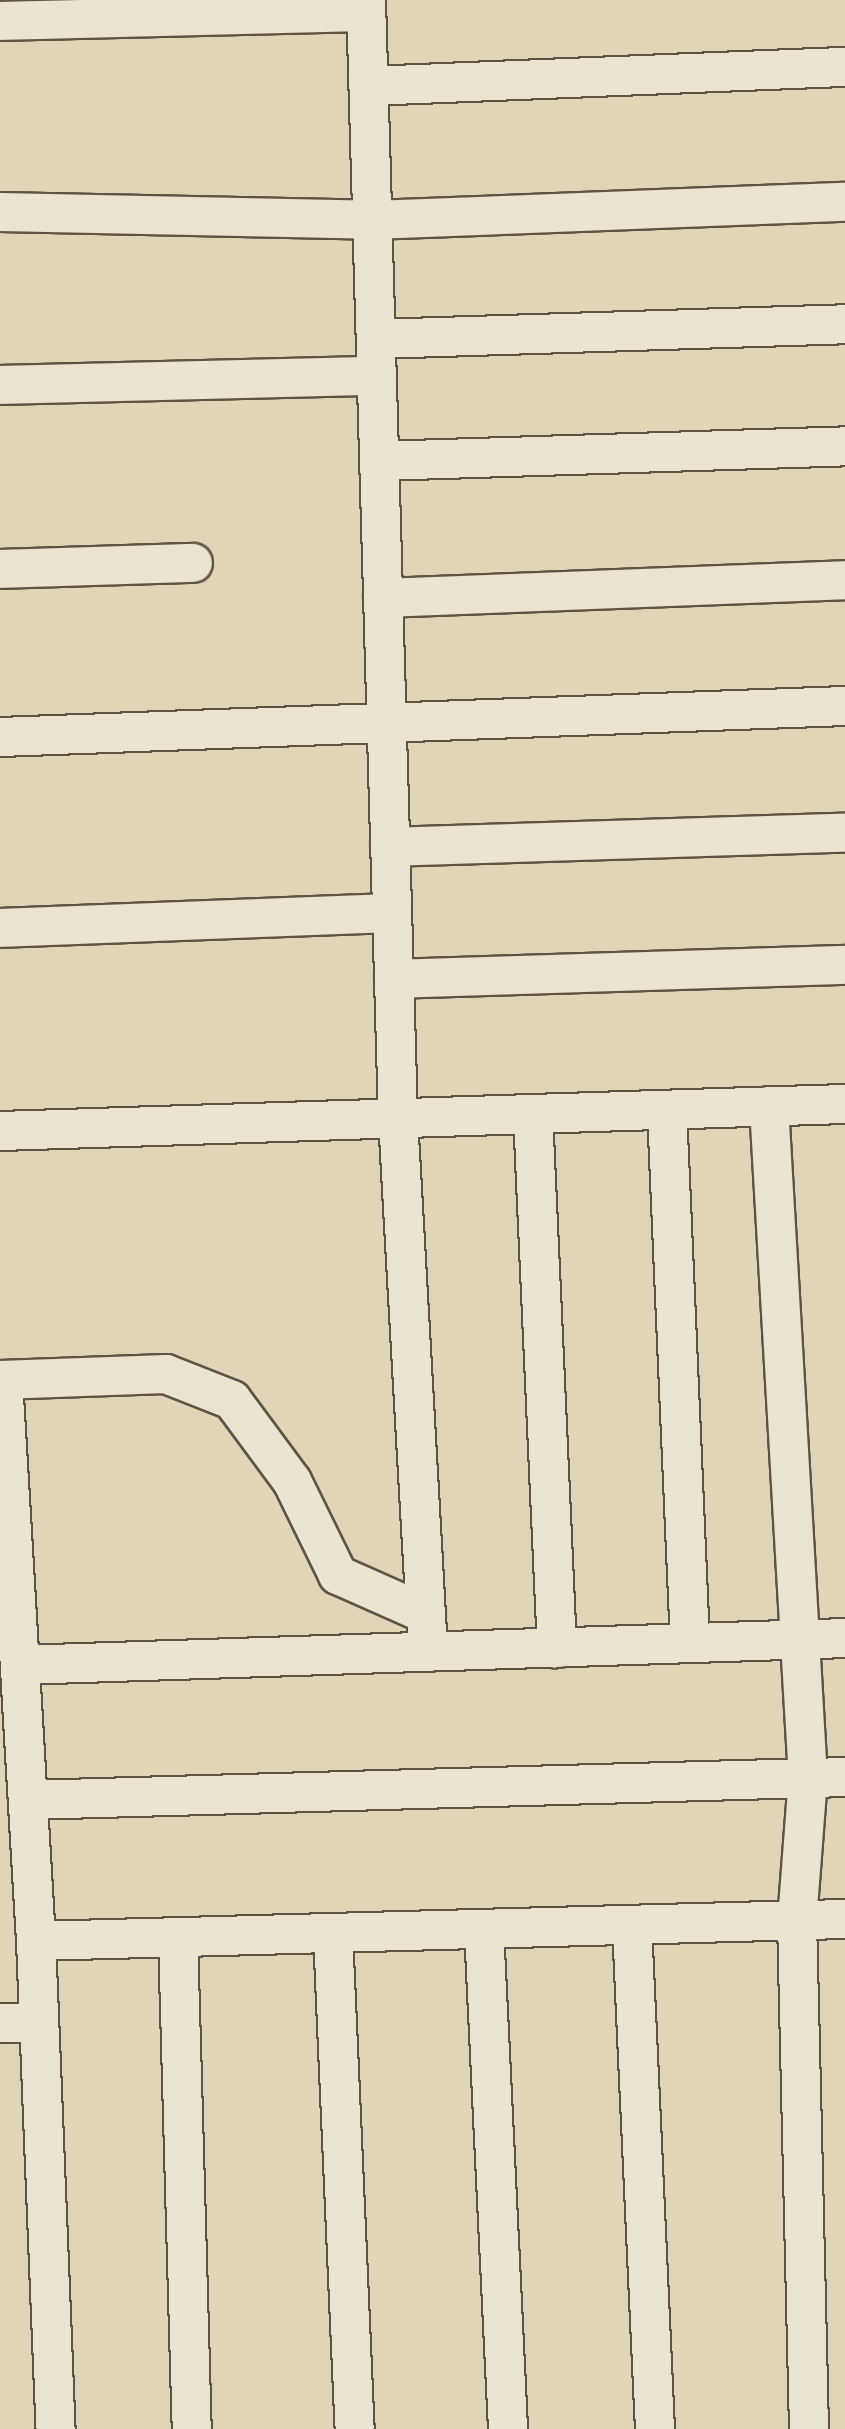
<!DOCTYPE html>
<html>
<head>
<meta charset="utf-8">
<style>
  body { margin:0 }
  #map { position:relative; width:845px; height:2429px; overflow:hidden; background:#e0d5b6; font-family:Vollkorn,serif }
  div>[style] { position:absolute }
  .roads { filter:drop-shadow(2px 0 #615246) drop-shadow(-2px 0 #615246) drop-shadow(0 2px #615246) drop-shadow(0 -2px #615246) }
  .minor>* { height:38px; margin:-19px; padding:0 19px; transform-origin:19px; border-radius:19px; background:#ebe4d0 }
  .tertiary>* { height:38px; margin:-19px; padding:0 19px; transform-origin:19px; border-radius:19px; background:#ebe4d0 }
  span { translate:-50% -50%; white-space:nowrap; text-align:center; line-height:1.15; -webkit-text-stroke:6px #ebe4d0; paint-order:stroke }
</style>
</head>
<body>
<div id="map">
  <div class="roads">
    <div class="minor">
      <div style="left:366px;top:0;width:1118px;rotate:88.36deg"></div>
      <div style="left:398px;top:1118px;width:535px;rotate:86.78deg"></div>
      <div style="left:0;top:21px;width:366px;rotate:-1.4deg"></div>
      <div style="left:369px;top:86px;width:476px;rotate:-2.3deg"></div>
      <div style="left:0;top:212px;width:372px;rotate:1.2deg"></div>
      <div style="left:372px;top:220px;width:473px;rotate:-2.2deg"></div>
      <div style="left:376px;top:339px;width:469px;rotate:-1.8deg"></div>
      <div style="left:0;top:385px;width:377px;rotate:-1.4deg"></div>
      <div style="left:379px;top:461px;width:466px;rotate:-1.8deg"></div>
      <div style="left:0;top:569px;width:193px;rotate:-1.8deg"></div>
      <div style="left:383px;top:598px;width:462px;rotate:-2.2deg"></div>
      <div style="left:0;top:737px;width:846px;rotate:-2.1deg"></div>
      <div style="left:390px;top:847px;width:455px;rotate:-1.8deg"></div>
      <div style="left:0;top:928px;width:392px;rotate:-2.2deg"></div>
      <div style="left:394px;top:979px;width:451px;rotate:-1.8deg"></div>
      <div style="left:769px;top:1106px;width:673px;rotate:86.68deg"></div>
      <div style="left:808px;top:1778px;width:142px;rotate:94.4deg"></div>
      <div style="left:797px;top:1920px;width:509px;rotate:88.65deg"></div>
      <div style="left:667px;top:1110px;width:533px;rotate:87.53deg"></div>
      <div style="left:533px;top:1114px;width:535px;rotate:87.43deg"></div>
      <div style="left:0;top:1380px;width:166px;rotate:-2.1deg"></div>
      <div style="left:166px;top:1374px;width:71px;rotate:21.5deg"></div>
      <div style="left:232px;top:1400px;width:101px;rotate:53.5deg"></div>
      <div style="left:292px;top:1481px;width:105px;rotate:63.9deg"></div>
      <div style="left:338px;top:1575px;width:96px;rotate:23.9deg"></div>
      <div style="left:3px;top:1380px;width:562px;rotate:86.63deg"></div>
      <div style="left:36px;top:1941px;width:488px;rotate:87.7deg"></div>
      <div style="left:20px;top:1665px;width:825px;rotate:-1.87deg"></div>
      <div style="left:28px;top:1800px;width:817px;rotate:-1.61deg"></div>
      <div style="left:632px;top:1925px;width:505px;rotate:87.39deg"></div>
      <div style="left:484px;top:1929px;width:501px;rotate:87.25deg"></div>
      <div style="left:333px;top:1933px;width:496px;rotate:87.5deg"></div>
      <div style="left:178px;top:1937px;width:492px;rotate:88.4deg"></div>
      <div style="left:36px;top:1941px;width:809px;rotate:-1.56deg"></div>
      <div style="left:0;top:2023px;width:39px;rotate:-1deg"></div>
    </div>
    <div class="tertiary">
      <div style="left:0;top:1131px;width:845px;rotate:-1.83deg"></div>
    </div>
  </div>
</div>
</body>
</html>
